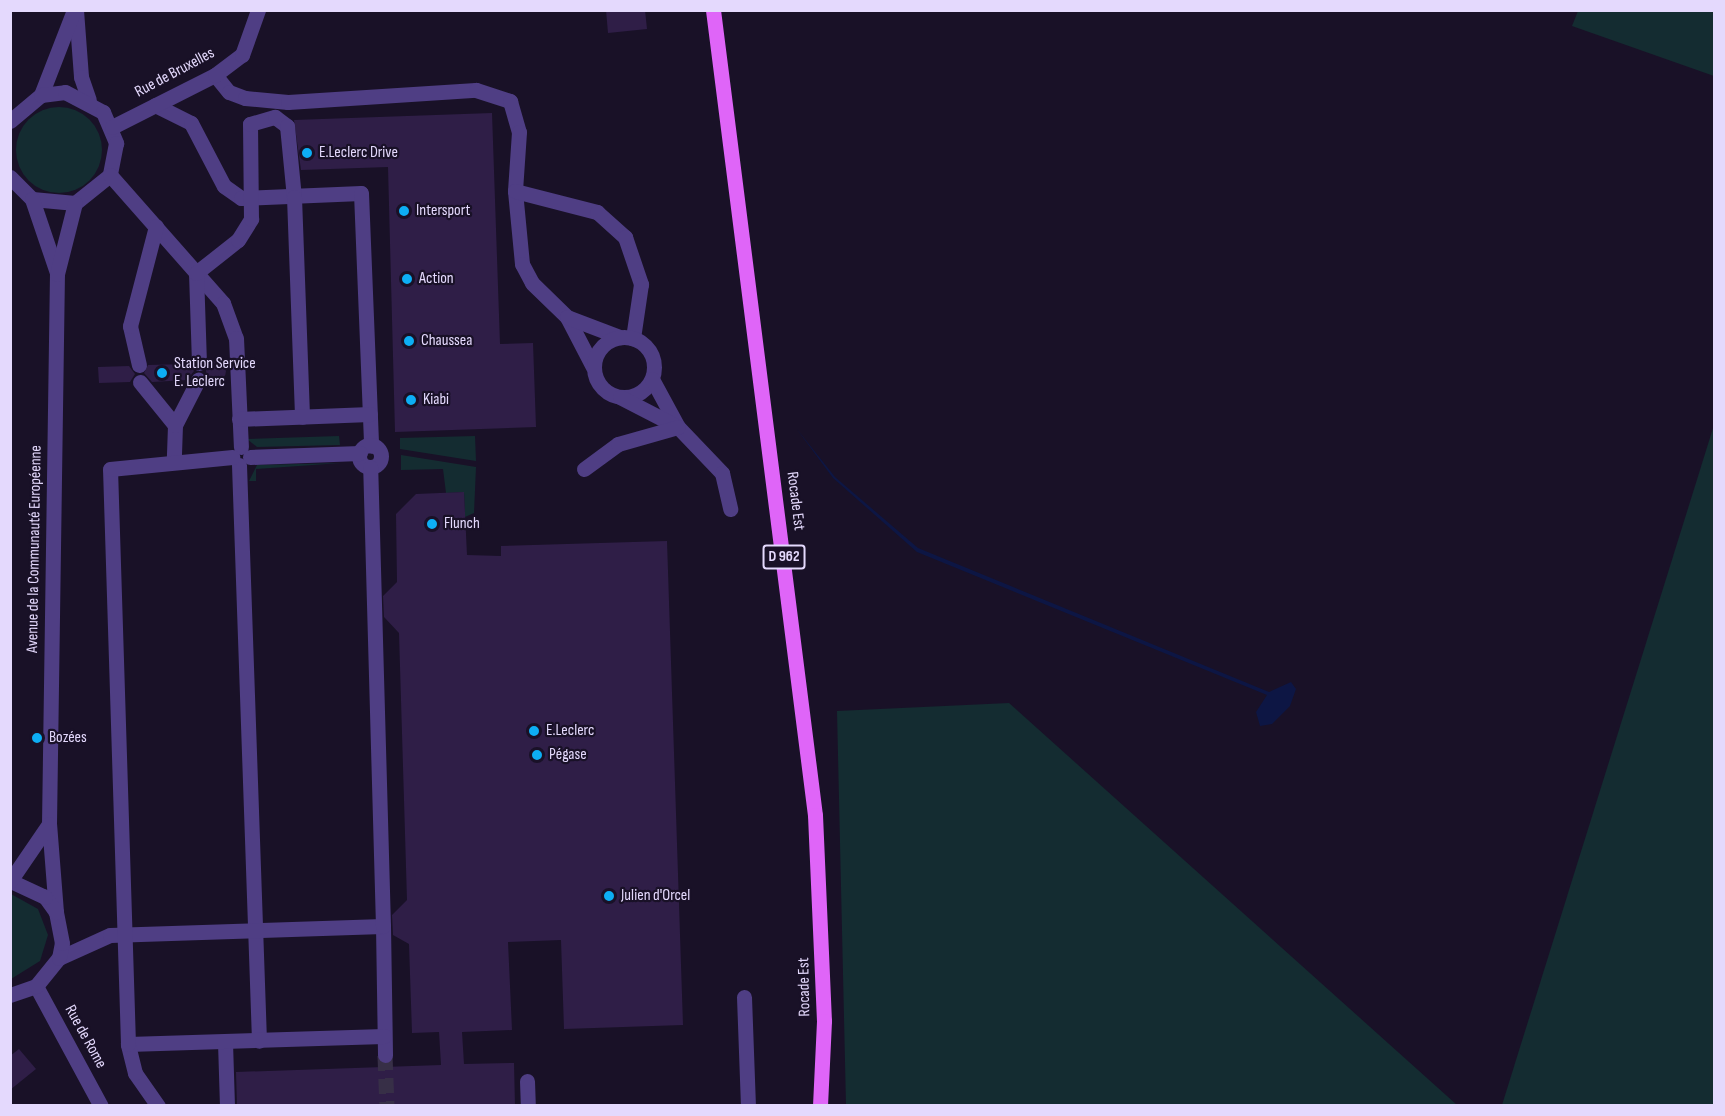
<!DOCTYPE html>
<html>
<head>
<meta charset="utf-8">
<style>
  body { margin:0 }
  #map { position:relative; width:1725px; height:1116px; overflow:hidden; background:#191127; font-family:"Sofia Sans Condensed",sans-serif }
  div>[style] { position:absolute }
  .green>* { inset:0; background:#142c31 }
  .round { border-radius:50% }
  .water>* { inset:0; background:#0d1644 }
  .building>* { inset:0; background:#2f1e47 }
  .minor-tunnel>* { height:15px; margin-top:-7.5px; transform-origin:0; background:repeating-linear-gradient(90deg,#372f47 0 15px,transparent 0 23px) }
  .minor>* { height:15px; margin:-7.5px; padding:0 7.5px; transform-origin:7.5px; border-radius:7.5px; background:#4f3e84 }
  .minor>.ring { margin:-7.5px; padding:0; box-sizing:content-box; background:none; border:15px solid #4f3e84; border-radius:50% }
  .major>* { height:15px; margin:-7.5px; padding:0 7.5px; transform-origin:7.5px; border-radius:7.5px; background:#df65f8 }
  .dots>* { width:16px; height:16px; translate:-50% -50%; box-sizing:border-box; border:3px solid #191127; border-radius:50% }
  span { translate:-50% -50%; white-space:nowrap; text-align:center; line-height:1.15; -webkit-text-stroke:4.5px #191127; paint-order:stroke }
  .shield-label span { padding:2px 4px; background:#191127; border:2px solid; border-radius:4px; -webkit-text-stroke-width:0 }
  .shield-label { font-size:15px; color:#e4d9fd; font-weight:700 }
  .street-label { font-size:16px; color:#e4d9fd }
  .poi-label { font-size:16px; color:#e4d9fd }
  .left { translate:0 -50%; text-align:left }
  .frame { position:absolute; inset:0; border:12px solid #e4d9fd; pointer-events:none }
</style>
</head>
<body>
<div id="map">
  <div class="green">
    <div style="clip-path:polygon(1578px 11px,1714px 11px,1714px 76px,1572px 26px)"></div>
    <div class="round" style="left:16px;top:107px;width:86px;height:86px"></div>
    <div style="clip-path:polygon(1714px 425px,1714px 1105px,1502px 1105px)"></div>
    <div style="clip-path:polygon(339px 436px,340px 445px,257px 447px,247px 439px)"></div>
    <div style="clip-path:polygon(475px 436px,476px 461px,400px 449px,400px 438px)"></div>
    <div style="clip-path:polygon(401px 455px,476px 467px,474px 513px,465px 517px,464px 492px,446px 493px,443px 469px,401px 470px)"></div>
    <div style="clip-path:polygon(341px 463px,256px 469px,256px 481px,249px 481px,257px 465px)"></div>
    <div style="clip-path:polygon(1009px 703px,1457px 1105px,846px 1105px,837px 711px)"></div>
    <div style="clip-path:polygon(11px 894px,38px 909px,48px 935px,40px 961px,11px 979px)"></div>
  </div>
  <div class="water">
    <div style="clip-path:polygon(796px 428px,835px 477px,918px 548px,1269px 692px,1291px 682px,1296px 689px,1290px 706px,1272px 724px,1260px 726px,1256px 712px,1267px 695px,917px 552px,833px 478px)"></div>
  </div>
  <div class="building">
    <div style="clip-path:polygon(606px 10px,645px 10px,647px 29px,608px 33px)"></div>
    <div style="clip-path:polygon(492px 113px,500px 344px,533px 343px,536px 427px,395px 432px,388px 167px,301px 170px,294px 120px)"></div>
    <div class="round" style="left:206px;top:361px;width:20px;height:20px"></div>
    <div style="clip-path:polygon(189px 364px,194px 371px,187px 380px,152px 382px,144px 373px,148px 365px)"></div>
    <div style="clip-path:polygon(129px 366px,135px 374px,130px 382px,99px 383px,98px 367px)"></div>
    <div style="clip-path:polygon(464px 492px,467px 555px,501px 556px,501px 546px,667px 541px,683px 1025px,564px 1029px,561px 940px,508px 942px,512px 1030px,462px 1032px,464px 1064px,514px 1063px,515px 1106px,237px 1106px,236px 1072px,441px 1065px,439px 1032px,412px 1033px,409px 944px,393px 935px,392px 915px,407px 900px,399px 633px,384px 617px,383px 596px,397px 582px,396px 514px,416px 494px)"></div>
    <div style="clip-path:polygon(19px 1049px,36px 1069px,10px 1090px,10px 1056px)"></div>
  </div>
  <div class="minor-tunnel">
    <div style="left:385px;top:1055px;width:51px;rotate:87.8deg"></div>
  </div>
  <div class="minor">
    <div style="left:76px;top:10px;width:67px;rotate:85.7deg"></div>
    <div style="left:81px;top:77px;width:24px;rotate:71deg"></div>
    <div style="left:215px;top:75px;width:22px;rotate:51deg"></div>
    <div style="left:229px;top:92px;width:17px;rotate:21deg"></div>
    <div style="left:245px;top:98px;width:43px;rotate:5.3deg"></div>
    <div style="left:288px;top:102px;width:188px;rotate:-3.7deg"></div>
    <div style="left:476px;top:90px;width:36px;rotate:18deg"></div>
    <div style="left:510px;top:101px;width:32px;rotate:74deg"></div>
    <div style="left:519px;top:132px;width:59px;rotate:93.9deg"></div>
    <div style="left:515px;top:191px;width:73px;rotate:84.5deg"></div>
    <div style="left:522px;top:264px;width:21px;rotate:62deg"></div>
    <div style="left:532px;top:283px;width:49px;rotate:44.2deg"></div>
    <div style="left:567px;top:317px;width:56px;rotate:62.5deg"></div>
    <div style="left:41px;top:95px;width:91px;rotate:-68.8deg"></div>
    <div style="left:155px;top:105px;width:40px;rotate:26.6deg"></div>
    <div style="left:191px;top:123px;width:71px;rotate:62.4deg"></div>
    <div style="left:224px;top:186px;width:21px;rotate:35deg"></div>
    <div style="left:241px;top:198px;width:120px;rotate:-2.4deg"></div>
    <div style="left:361px;top:193px;width:253px;rotate:87.7deg"></div>
    <div style="left:10px;top:121px;width:40px;rotate:-40deg"></div>
    <div style="left:41px;top:95px;width:24px;rotate:-7deg"></div>
    <div style="left:65px;top:92px;width:43px;rotate:27.8deg"></div>
    <div style="left:103px;top:112px;width:34px;rotate:67deg"></div>
    <div style="left:116px;top:143px;width:33px;rotate:101deg"></div>
    <div style="left:110px;top:175px;width:45px;rotate:141.3deg"></div>
    <div style="left:75px;top:203px;width:43px;rotate:-174.7deg"></div>
    <div style="left:32px;top:199px;width:31px;rotate:-135deg"></div>
    <div style="left:112px;top:127px;width:115px;rotate:-26.8deg"></div>
    <div style="left:215px;top:75px;width:34px;rotate:-37deg"></div>
    <div style="left:242px;top:55px;width:48px;rotate:-70.4deg"></div>
    <div style="left:110px;top:175px;width:171px;rotate:48.6deg"></div>
    <div style="left:223px;top:303px;width:37px;rotate:70deg"></div>
    <div style="left:236px;top:338px;width:109px;rotate:87.4deg"></div>
    <div style="left:515px;top:191px;width:85px;rotate:14.4deg"></div>
    <div style="left:597px;top:212px;width:38px;rotate:42deg"></div>
    <div style="left:625px;top:237px;width:50px;rotate:71.2deg"></div>
    <div style="left:641px;top:284px;width:55px;rotate:98.4deg"></div>
    <div style="left:32px;top:199px;width:78px;rotate:71.3deg"></div>
    <div style="left:567px;top:317px;width:57px;rotate:20.7deg"></div>
    <div class="ring" style="left:594px;top:337px;width:45px;height:45px"></div>
    <div style="left:199px;top:363px;width:90px;rotate:-91.9deg"></div>
    <div style="left:196px;top:273px;width:53px;rotate:-38.2deg"></div>
    <div style="left:238px;top:240px;width:25px;rotate:-58deg"></div>
    <div style="left:251px;top:219px;width:95px;rotate:-90.6deg"></div>
    <div style="left:250px;top:124px;width:26px;rotate:-16deg"></div>
    <div style="left:275px;top:117px;width:15px;rotate:37deg"></div>
    <div style="left:287px;top:126px;width:71px;rotate:84.4deg"></div>
    <div style="left:294px;top:197px;width:220px;rotate:87.9deg"></div>
    <div style="left:139px;top:365px;width:40px;rotate:-103deg"></div>
    <div style="left:130px;top:326px;width:103px;rotate:-75.4deg"></div>
    <div style="left:652px;top:379px;width:55px;rotate:61.6deg"></div>
    <div style="left:678px;top:427px;width:64px;rotate:46.3deg"></div>
    <div style="left:722px;top:473px;width:37px;rotate:77deg"></div>
    <div style="left:140px;top:382px;width:55px;rotate:50.9deg"></div>
    <div style="left:175px;top:425px;width:35px;rotate:92deg"></div>
    <div style="left:620px;top:397px;width:65px;rotate:27.3deg"></div>
    <div style="left:239px;top:419px;width:131px;rotate:-2.2deg"></div>
    <div style="left:175px;top:425px;width:51px;rotate:-62.9deg"></div>
    <div class="ring" style="left:359px;top:445px;width:7px;height:7px"></div>
    <div style="left:250px;top:457px;width:110px;rotate:-2.1deg"></div>
    <div style="left:239px;top:465px;width:576px;rotate:88.01deg"></div>
    <div style="left:584px;top:469px;width:42px;rotate:-36.3deg"></div>
    <div style="left:618px;top:444px;width:62px;rotate:-15.8deg"></div>
    <div style="left:56px;top:912px;width:88px;rotate:-94.5deg"></div>
    <div style="left:49px;top:824px;width:550px;rotate:-89.17deg"></div>
    <div style="left:57px;top:274px;width:73px;rotate:-75.8deg"></div>
    <div style="left:383px;top:926px;width:129px;rotate:89.1deg"></div>
    <div style="left:59px;top:958px;width:56px;rotate:-24.3deg"></div>
    <div style="left:110px;top:935px;width:273px;rotate:-1.9deg"></div>
    <div style="left:383px;top:926px;width:459px;rotate:-91.6deg"></div>
    <div style="left:36px;top:986px;width:136px;rotate:61.6deg"></div>
    <div style="left:10px;top:995px;width:28px;rotate:-19deg"></div>
    <div style="left:36px;top:986px;width:36px;rotate:-51deg"></div>
    <div style="left:59px;top:958px;width:15px;rotate:-79deg"></div>
    <div style="left:62px;top:943px;width:32px;rotate:-101deg"></div>
    <div style="left:56px;top:912px;width:19px;rotate:-126deg"></div>
    <div style="left:45px;top:897px;width:38px;rotate:-155deg"></div>
    <div style="left:10px;top:881px;width:69px;rotate:-55.6deg"></div>
    <div style="left:744px;top:997px;width:109px;rotate:87.9deg"></div>
    <div style="left:225px;top:1042px;width:64px;rotate:88.2deg"></div>
    <div style="left:128px;top:1044px;width:256px;rotate:-1.8deg"></div>
    <div style="left:527px;top:1081px;width:25px;rotate:88deg"></div>
    <div style="left:158px;top:1106px;width:40px;rotate:-124.9deg"></div>
    <div style="left:135px;top:1073px;width:30px;rotate:-104deg"></div>
    <div style="left:128px;top:1044px;width:575px;rotate:-91.79deg"></div>
    <div style="left:110px;top:469px;width:123px;rotate:-5.6deg"></div>
  </div>
  <div class="major">
    <div style="left:713px;top:10px;width:811px;rotate:82.78deg"></div>
    <div style="left:815px;top:815px;width:206px;rotate:87.5deg"></div>
    <div style="left:824px;top:1021px;width:85px;rotate:92.7deg"></div>
  </div>
  <div class="dots">
    <div style="left:307px;top:153px;background:#0daef4"></div>
    <div style="left:404px;top:211px;background:#0daef4"></div>
    <div style="left:407px;top:279px;background:#0daef4"></div>
    <div style="left:409px;top:341px;background:#0daef4"></div>
    <div style="left:162px;top:373px;background:#0daef4"></div>
    <div style="left:411px;top:400px;background:#0daef4"></div>
    <div style="left:432px;top:524px;background:#0daef4"></div>
    <div style="left:534px;top:731px;background:#0daef4"></div>
    <div style="left:37px;top:738px;background:#0daef4"></div>
    <div style="left:537px;top:755px;background:#0daef4"></div>
    <div style="left:609px;top:896px;background:#0daef4"></div>
  </div>
  <div class="shield-label">
    <span style="left:784px;top:557px">D 962</span>
  </div>
  <div class="street-label">
    <span style="left:175px;top:73px;rotate:-28deg">Rue de Bruxelles</span>
    <span style="left:795px;top:501px;rotate:83deg">Rocade Est</span>
    <span style="left:35px;top:549px;rotate:-89deg">Avenue de la Communauté Européenne</span>
    <span style="left:805px;top:987px;rotate:-91deg">Rocade Est</span>
    <span style="left:85px;top:1037px;rotate:61deg">Rue de Rome</span>
  </div>
  <div class="poi-label">
    <span class="left" style="left:319px;top:153px">E.Leclerc Drive</span>
    <span class="left" style="left:416px;top:211px">Intersport</span>
    <span class="left" style="left:419px;top:279px">Action</span>
    <span class="left" style="left:421px;top:341px">Chaussea</span>
    <span class="left" style="left:174px;top:373px">Station Service<br>E. Leclerc</span>
    <span class="left" style="left:423px;top:400px">Kiabi</span>
    <span class="left" style="left:444px;top:524px">Flunch</span>
    <span class="left" style="left:546px;top:731px">E.Leclerc</span>
    <span class="left" style="left:49px;top:738px">Bozées</span>
    <span class="left" style="left:549px;top:755px">Pégase</span>
    <span class="left" style="left:621px;top:896px">Julien d'Orcel</span>
  </div>
  <div class="frame"></div>
</div>
</body>
</html>
